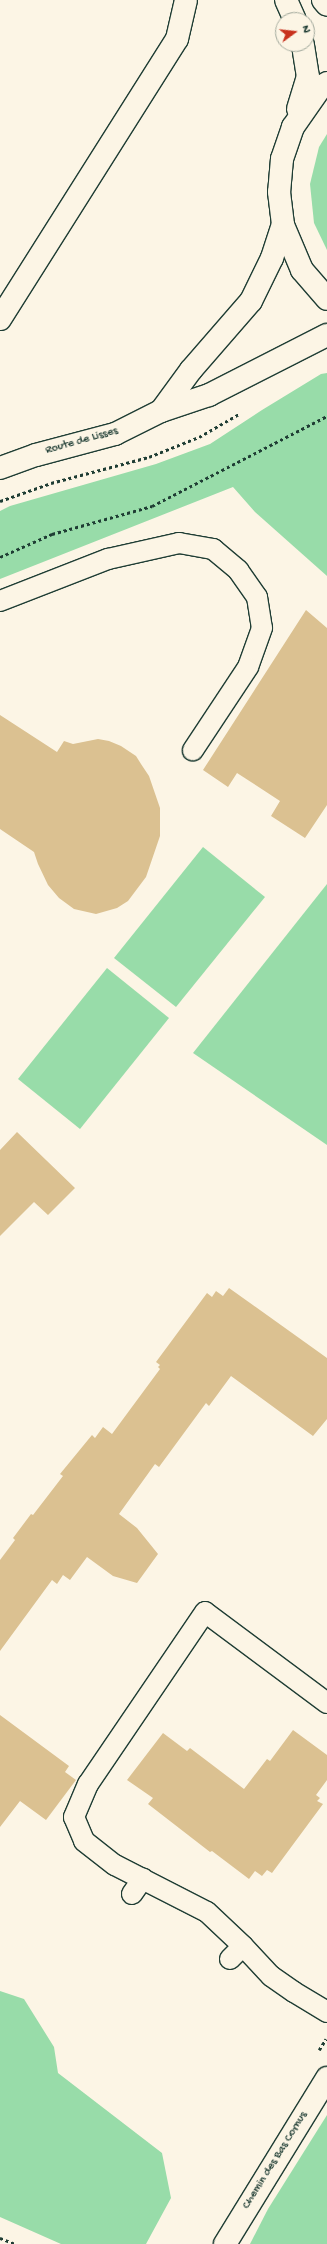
<!DOCTYPE html>
<html>
<head>
<meta charset="utf-8">
<style>
  body { margin:0 }
  #map { position:relative; width:327px; height:2244px; overflow:hidden; background:#fcf5e5; font-family:"Gochi Hand",sans-serif }
  div>[style] { position:absolute }
  .green>* { inset:0; background:#98dca9 }
  .building>* { inset:0; background:#dbc191 }
  .path>* { height:2.5px; margin-top:-1.25px; transform-origin:0; background:repeating-linear-gradient(90deg,#1f3d34 0 3px,transparent 0 6px) }
  .roads { filter:drop-shadow(1px 0 #1f3d34) drop-shadow(-1px 0 #1f3d34) drop-shadow(0 1px #1f3d34) drop-shadow(0 -1px #1f3d34) }
  .service>* { height:20px; margin:-10px; padding:0 10px; transform-origin:10px; border-radius:10px; background:#fcf5e5 }
  .minor>* { height:22px; margin:-11px; padding:0 11px; transform-origin:11px; border-radius:11px; background:#fcf5e5 }
  .secondary>* { height:22px; margin:-11px; padding:0 11px; transform-origin:11px; border-radius:11px; background:#fcf5e5 }
  span { translate:-50% -50%; white-space:nowrap; text-align:center; line-height:1.15; -webkit-text-stroke:3px #fcf5e5; paint-order:stroke }
  .street-label { font-size:12px; color:#1f3d34 }
  .north { position:absolute; left:275px; top:12px; width:40px; height:40px; box-sizing:border-box; background:#fcf5e5; border:1px solid #a4ab9e; border-radius:50%; rotate:75deg; font-size:11px; font-weight:700; line-height:16px; text-align:center; color:#1f3d34 }
  .north::after { content:''; display:block; margin:auto; width:14px; height:18px; background:#c8321e; clip-path:polygon(50% 0,100% 100%,50% 72%,0 100%) }
</style>
</head>
<body>
<div id="map">
  <div class="green">
    <div style="clip-path:polygon(327px 134px,327px 250px,314px 223px,310px 184px,319px 147px)"></div>
    <div style="clip-path:polygon(327px 373px,327px 576px,255px 512px,233px 487px,0 579px,0 511px,10px 506px,156px 464px,210px 444px,262px 410px,321px 374px)"></div>
    <div style="clip-path:polygon(203px 847px,265px 897px,176px 1007px,114px 958px)"></div>
    <div style="clip-path:polygon(327px 884px,327px 1145px,193px 1053px)"></div>
    <div style="clip-path:polygon(107px 968px,169px 1018px,80px 1129px,18px 1079px)"></div>
    <div style="clip-path:polygon(0 1991px,24px 1999px,54px 2047px,58px 2073px,162px 2153px,171px 2198px,146px 2244px,61px 2244px,0 2217px)"></div>
    <div style="clip-path:polygon(327px 2115px,327px 2244px,250px 2244px,268px 2209px)"></div>
  </div>
  <div class="building">
    <div style="clip-path:polygon(306px 610px,327px 628px,327px 805px,305px 838px,271px 816px,280px 801px,237px 773px,228px 787px,203px 770px)"></div>
    <div style="clip-path:polygon(0 715px,57px 752px,64px 741px,73px 744px,98px 739px,109px 741px,121px 746px,136px 756px,141px 764px,149px 776px,160px 808px,160px 836px,146px 877px,128px 901px,117px 908px,96px 914px,74px 909px,59px 898px,48px 885px,38px 864px,34px 852px,0 829px)"></div>
    <div style="clip-path:polygon(17px 1132px,75px 1188px,48px 1215px,34px 1202px,0 1236px,0 1150px)"></div>
    <div style="clip-path:polygon(229px 1288px,327px 1358px,327px 1419px,313px 1436px,231px 1376px,209px 1406px,206px 1403px,159px 1467px,155px 1464px,119px 1514px,137px 1528px,158px 1554px,137px 1583px,113px 1576px,87px 1557px,70px 1580px,63px 1575px,57px 1584px,52px 1580px,0 1651px,0 1560px,15px 1540px,13px 1538px,31px 1514px,33px 1515px,63px 1476px,60px 1474px,92px 1435px,95px 1438px,103px 1427px,112px 1434px,160px 1369px,158px 1367px,160px 1365px,156px 1362px,207px 1293px,212px 1297px,216px 1291px,223px 1296px)"></div>
    <div style="clip-path:polygon(0 1715px,69px 1766px,65px 1772px,76px 1780px,46px 1820px,20px 1801px,0 1827px)"></div>
    <div style="clip-path:polygon(293px 1730px,327px 1755px,327px 1780px,316px 1795px,320px 1798px,317px 1801px,323px 1804px,272px 1873px,267px 1870px,262px 1876px,255px 1871px,249px 1879px,212px 1851px,210px 1852px,148px 1804px,153px 1798px,127px 1780px,163px 1733px,187px 1751px,190px 1748px,244px 1789px,267px 1759px,270px 1761px)"></div>
  </div>
  <div class="path">
    <div style="left:0;top:501px;width:54px;rotate:-19.4deg"></div>
    <div style="left:51px;top:483px;width:101px;rotate:-14.9deg"></div>
    <div style="left:149px;top:457px;width:54px;rotate:-21.8deg"></div>
    <div style="left:199px;top:437px;width:46px;rotate:-29.9deg"></div>
    <div style="left:0;top:557px;width:57px;rotate:-23.9deg"></div>
    <div style="left:52px;top:534px;width:104px;rotate:-15.6deg"></div>
    <div style="left:152px;top:506px;width:197px;rotate:-27.2deg"></div>
    <div style="left:319px;top:2050px;width:13px;rotate:-58deg"></div>
    <div style="left:0;top:2238px;width:17px;rotate:21deg"></div>
  </div>
  <div class="roads">
    <div class="service">
      <div style="left:0;top:601px;width:116px;rotate:-21.3deg"></div>
      <div style="left:108px;top:559px;width:73px;rotate:-12.7deg"></div>
      <div style="left:179px;top:543px;width:35px;rotate:10deg"></div>
      <div style="left:213px;top:549px;width:33px;rotate:40deg"></div>
      <div style="left:238px;top:570px;width:33px;rotate:55deg"></div>
      <div style="left:257px;top:597px;width:31px;rotate:81deg"></div>
      <div style="left:262px;top:628px;width:41px;rotate:109.7deg"></div>
      <div style="left:248px;top:667px;width:100px;rotate:123.5deg"></div>
      <div style="left:327px;top:1703px;width:152px;rotate:-143.3deg"></div>
      <div style="left:205px;top:1612px;width:208px;rotate:124.2deg"></div>
      <div style="left:88px;top:1784px;width:36px;rotate:113deg"></div>
      <div style="left:74px;top:1817px;width:26px;rotate:67deg"></div>
      <div style="left:84px;top:1841px;width:39px;rotate:38deg"></div>
      <div style="left:115px;top:1865px;width:103px;rotate:27.1deg"></div>
      <div style="left:207px;top:1912px;width:50px;rotate:43.4deg"></div>
      <div style="left:243px;top:1946px;width:41px;rotate:47deg"></div>
      <div style="left:271px;top:1976px;width:28px;rotate:35deg"></div>
      <div style="left:294px;top:1992px;width:39px;rotate:31deg"></div>
      <div style="left:132px;top:1894px;width:19px;rotate:-55deg"></div>
      <div style="left:230px;top:1959px;width:18px;rotate:-45deg"></div>
    </div>
    <div class="minor">
      <div style="left:161px;top:411px;width:51px;rotate:-53.8deg"></div>
      <div style="left:191px;top:370px;width:91px;rotate:-49deg"></div>
      <div style="left:251px;top:301px;width:48px;rotate:-64deg"></div>
      <div style="left:272px;top:258px;width:35px;rotate:-72deg"></div>
      <div style="left:0;top:468px;width:38px;rotate:-20deg"></div>
      <div style="left:36px;top:455px;width:82px;rotate:-14.9deg"></div>
      <div style="left:115px;top:434px;width:51px;rotate:-26.6deg"></div>
      <div style="left:161px;top:411px;width:51px;rotate:-18.4deg"></div>
      <div style="left:209px;top:395px;width:132px;rotate:-27deg"></div>
      <div style="left:225px;top:2244px;width:195px;rotate:-58.4deg"></div>
    </div>
    <div class="secondary">
      <div style="left:286px;top:0;width:22px;rotate:66deg"></div>
      <div style="left:323px;top:0;width:6px;rotate:51deg"></div>
      <div style="left:327px;top:83px;width:7px;rotate:146deg"></div>
      <div style="left:321px;top:87px;width:49px;rotate:125deg"></div>
      <div style="left:293px;top:127px;width:34px;rotate:109deg"></div>
      <div style="left:282px;top:159px;width:33px;rotate:95deg"></div>
      <div style="left:279px;top:192px;width:33px;rotate:83deg"></div>
      <div style="left:283px;top:225px;width:49px;rotate:67.1deg"></div>
      <div style="left:302px;top:270px;width:38px;rotate:49deg"></div>
      <div style="left:298px;top:109px;width:34px;rotate:-73deg"></div>
      <div style="left:308px;top:77px;width:33px;rotate:-99deg"></div>
      <div style="left:0;top:319px;width:331px;rotate:-57.7deg"></div>
      <div style="left:177px;top:39px;width:40px;rotate:-77deg"></div>
    </div>
  </div>
  <div class="street-label">
    <span style="left:82px;top:442px;rotate:-16deg">Route de Lisses</span>
    <span style="left:276px;top:2161px;rotate:-58deg">Chemin des Bas Cornus</span>
  </div>
  <div class="north">N</div>
</div>
</body>
</html>
